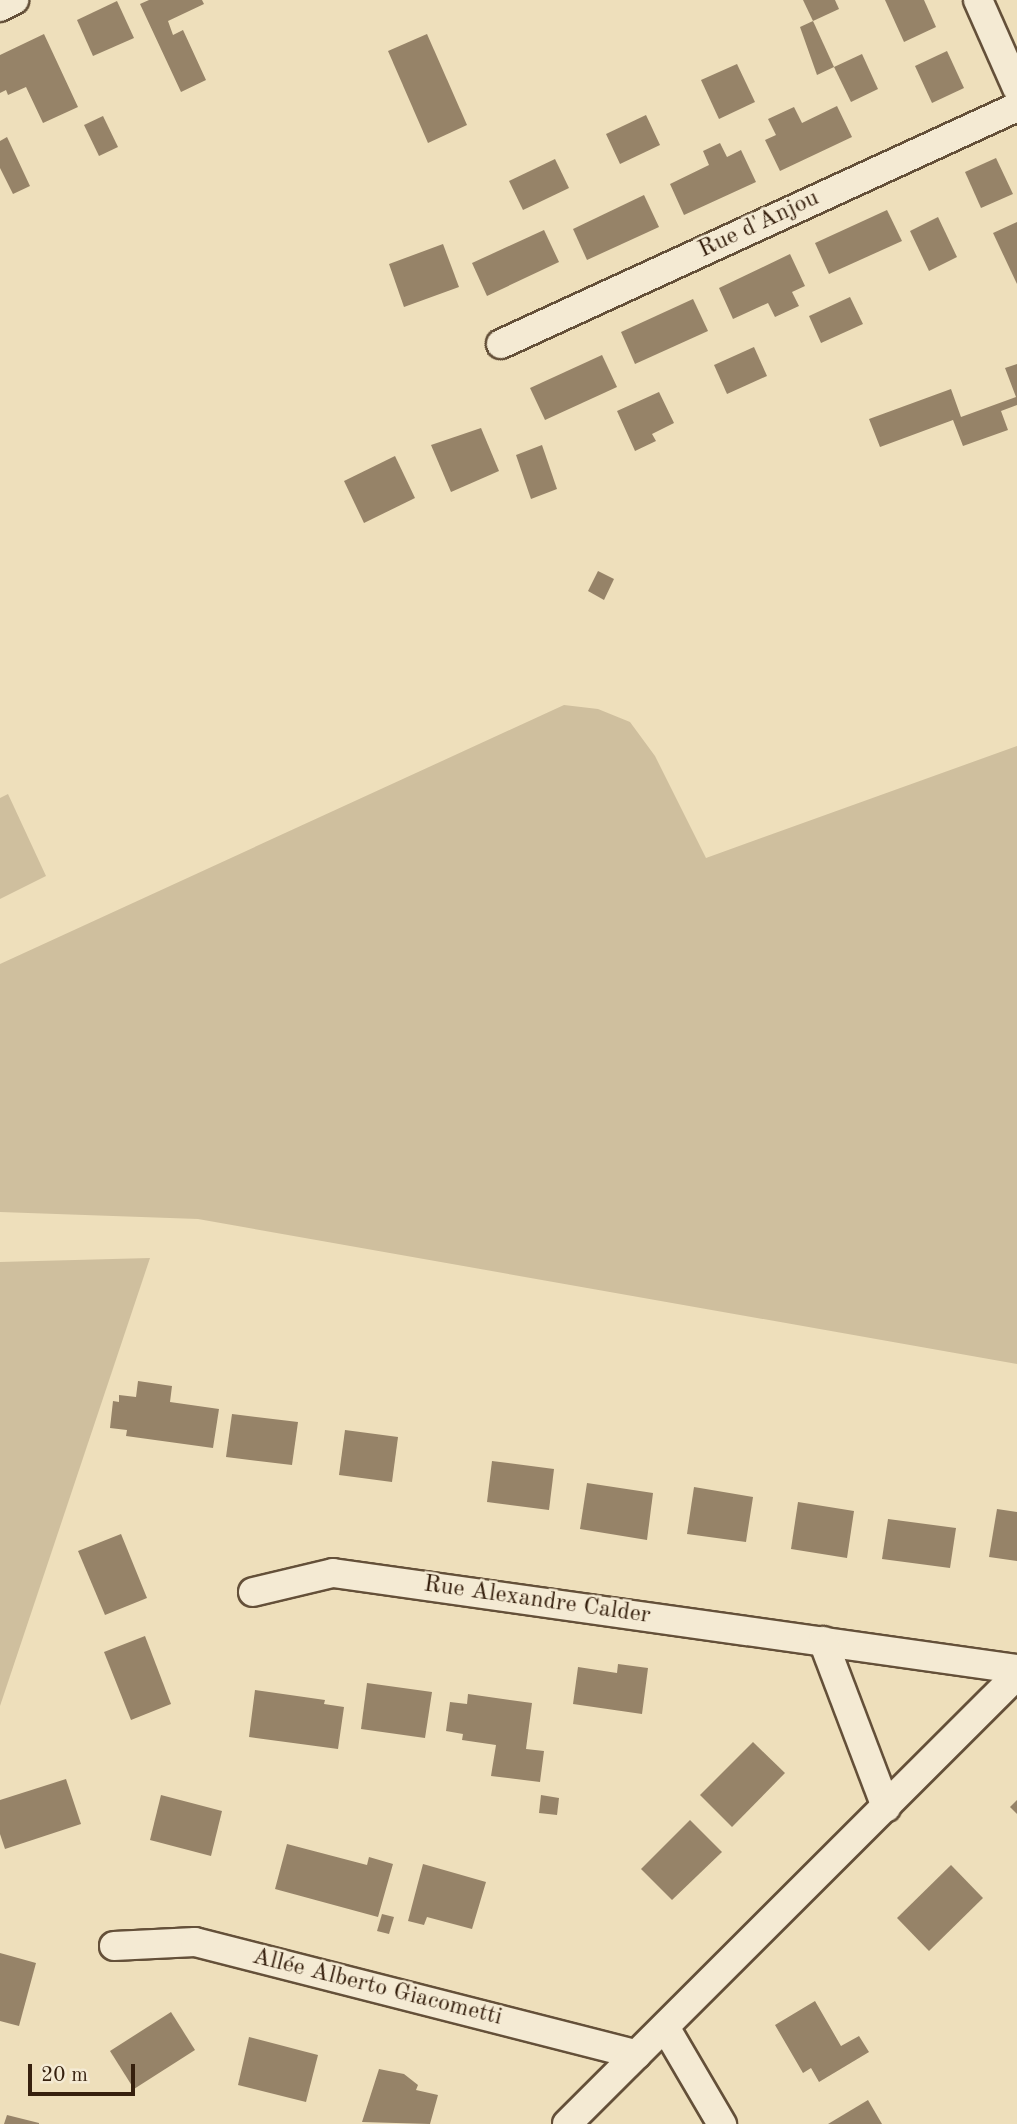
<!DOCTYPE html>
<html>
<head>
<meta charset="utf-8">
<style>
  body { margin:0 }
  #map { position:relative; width:1017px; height:2124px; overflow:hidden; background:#eedfbb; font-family:"Old Standard TT",serif }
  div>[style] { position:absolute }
  .green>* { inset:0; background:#cfbf9e }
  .building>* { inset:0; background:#968368 }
  .roads { filter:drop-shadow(2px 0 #645039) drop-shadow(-2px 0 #645039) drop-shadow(0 2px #645039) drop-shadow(0 -2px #645039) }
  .minor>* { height:28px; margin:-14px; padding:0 14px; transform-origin:14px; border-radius:14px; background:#f4ead3 }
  span { translate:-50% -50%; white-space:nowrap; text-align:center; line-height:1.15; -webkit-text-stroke:5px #f4ead3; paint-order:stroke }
  .street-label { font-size:24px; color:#36200e }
  .scale { position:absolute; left:28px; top:2064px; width:107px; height:32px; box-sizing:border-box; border:4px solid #36200e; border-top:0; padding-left:9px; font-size:21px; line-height:24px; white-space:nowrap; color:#36200e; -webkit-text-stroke:5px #f4ead3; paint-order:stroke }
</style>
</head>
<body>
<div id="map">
  <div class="green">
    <div style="clip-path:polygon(564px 705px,598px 709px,630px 722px,655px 756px,706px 858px,1017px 746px,1017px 1364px,198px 1219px,0 1212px,0 964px)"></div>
    <div style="clip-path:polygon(8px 794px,46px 876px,0 899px,0 798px)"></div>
    <div style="clip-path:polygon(150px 1258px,0 1706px,0 1262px)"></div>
  </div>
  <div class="building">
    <div style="clip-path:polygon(149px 0,202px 0,204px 4px,168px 21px,173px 35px,183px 30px,206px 80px,181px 92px,140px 4px)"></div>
    <div style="clip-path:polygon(803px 0,835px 0,839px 9px,813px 21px)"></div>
    <div style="clip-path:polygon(885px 0,924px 0,936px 27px,904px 42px)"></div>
    <div style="clip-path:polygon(117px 1px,134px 38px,93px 56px,77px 20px)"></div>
    <div style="clip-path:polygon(813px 21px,834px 67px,817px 75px,800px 27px)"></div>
    <div style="clip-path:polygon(44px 34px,78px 107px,43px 123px,26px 87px,8px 95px,6px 90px,0 93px,0 55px)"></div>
    <div style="clip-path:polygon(427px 34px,467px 125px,428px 143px,388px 51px)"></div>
    <div style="clip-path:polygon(947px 51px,964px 88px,932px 103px,915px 66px)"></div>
    <div style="clip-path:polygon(862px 54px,878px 89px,851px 102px,834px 67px)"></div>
    <div style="clip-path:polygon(737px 64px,755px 102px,719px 119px,701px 80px)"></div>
    <div style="clip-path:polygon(837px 106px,852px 137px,780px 171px,765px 140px,776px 135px,768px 119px,794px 107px,802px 123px)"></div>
    <div style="clip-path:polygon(646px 115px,660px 145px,620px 164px,606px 134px)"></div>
    <div style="clip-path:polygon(103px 116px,118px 147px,99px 156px,84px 125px)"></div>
    <div style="clip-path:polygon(7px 137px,30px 186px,13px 194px,0 168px,0 141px)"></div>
    <div style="clip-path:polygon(720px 143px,727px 157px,741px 150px,756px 182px,684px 215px,670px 184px,709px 165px,703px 151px)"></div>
    <div style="clip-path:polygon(996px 158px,1013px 194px,981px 208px,965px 172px)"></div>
    <div style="clip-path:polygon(555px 159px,569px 188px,523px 210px,509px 181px)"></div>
    <div style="clip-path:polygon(644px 195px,659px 227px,587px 260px,573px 229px)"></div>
    <div style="clip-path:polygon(887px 210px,902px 241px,829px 274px,815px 243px)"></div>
    <div style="clip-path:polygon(938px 217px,957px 257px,929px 271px,910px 231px)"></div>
    <div style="clip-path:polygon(1017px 222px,1017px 284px,993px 233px)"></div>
    <div style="clip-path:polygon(544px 230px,559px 262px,487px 296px,472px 263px)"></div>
    <div style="clip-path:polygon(443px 244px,459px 287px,404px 307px,389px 264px)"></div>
    <div style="clip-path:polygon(790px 254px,805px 286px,792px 292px,799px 306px,775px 317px,768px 303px,733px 319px,719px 288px)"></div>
    <div style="clip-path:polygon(850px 297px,863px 324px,821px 343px,809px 316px)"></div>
    <div style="clip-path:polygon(693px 299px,708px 331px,635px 364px,621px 332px)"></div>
    <div style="clip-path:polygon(754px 347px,767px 376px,727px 394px,714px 365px)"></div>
    <div style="clip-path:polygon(602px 355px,617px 387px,545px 420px,530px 388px)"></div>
    <div style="clip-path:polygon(1017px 364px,1017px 405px,1001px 411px,1008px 430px,963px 446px,953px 420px,880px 447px,869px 419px,951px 389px,961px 417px,1016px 397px,1005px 368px)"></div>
    <div style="clip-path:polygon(659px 392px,674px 423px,652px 434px,656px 441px,635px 451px,617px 411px)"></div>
    <div style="clip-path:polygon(481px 428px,499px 471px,451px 492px,431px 445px)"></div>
    <div style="clip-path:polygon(542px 445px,557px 489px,531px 499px,516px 455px)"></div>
    <div style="clip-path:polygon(395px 456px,415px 498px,364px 523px,344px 481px)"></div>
    <div style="clip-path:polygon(598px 571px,614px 579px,604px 600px,588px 591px)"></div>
    <div style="clip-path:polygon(138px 1381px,172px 1386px,170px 1402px,219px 1409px,213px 1448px,126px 1436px,127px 1430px,110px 1428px,113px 1401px,119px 1402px,119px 1395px,136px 1397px)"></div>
    <div style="clip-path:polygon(232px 1414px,298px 1422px,292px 1465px,226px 1457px)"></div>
    <div style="clip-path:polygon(345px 1430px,398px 1437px,392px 1482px,339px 1475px)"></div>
    <div style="clip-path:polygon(492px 1461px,554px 1469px,549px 1510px,487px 1502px)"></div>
    <div style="clip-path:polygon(587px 1483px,653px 1493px,647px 1540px,580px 1529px)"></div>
    <div style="clip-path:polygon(694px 1487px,753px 1497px,746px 1542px,687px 1534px)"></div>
    <div style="clip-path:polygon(798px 1502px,854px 1511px,847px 1558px,791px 1549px)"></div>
    <div style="clip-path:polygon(997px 1509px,1017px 1512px,1017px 1561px,989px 1557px)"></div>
    <div style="clip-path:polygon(888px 1519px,956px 1528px,950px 1568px,882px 1559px)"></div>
    <div style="clip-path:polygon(121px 1534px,147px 1598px,105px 1615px,78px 1551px)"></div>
    <div style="clip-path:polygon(145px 1636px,171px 1704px,131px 1720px,104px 1652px)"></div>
    <div style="clip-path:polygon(618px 1664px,648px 1668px,642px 1714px,573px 1704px,578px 1667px,617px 1673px)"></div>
    <div style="clip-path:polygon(367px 1683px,432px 1692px,425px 1738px,361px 1729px)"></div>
    <div style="clip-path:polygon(255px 1690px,325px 1700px,324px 1704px,344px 1707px,338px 1749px,249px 1737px)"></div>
    <div style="clip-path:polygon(468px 1694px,532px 1703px,526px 1749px,544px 1751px,540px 1782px,491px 1776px,496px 1745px,462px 1740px,463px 1734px,446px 1731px,450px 1702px,467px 1704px)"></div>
    <div style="clip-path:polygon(753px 1742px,785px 1773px,732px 1827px,700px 1795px)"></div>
    <div style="clip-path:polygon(66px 1779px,81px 1824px,5px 1849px,0 1834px,0 1800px)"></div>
    <div style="clip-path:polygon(161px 1795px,222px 1811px,211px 1856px,150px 1840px)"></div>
    <div style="clip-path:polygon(541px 1795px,559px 1798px,557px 1815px,539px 1813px)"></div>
    <div style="clip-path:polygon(1017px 1800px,1017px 1814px,1010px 1807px)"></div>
    <div style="clip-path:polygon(690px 1820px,722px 1852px,672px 1900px,641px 1869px)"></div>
    <div style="clip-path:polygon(287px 1844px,367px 1865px,369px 1857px,393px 1864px,378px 1917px,275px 1889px)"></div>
    <div style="clip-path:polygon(423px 1864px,486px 1882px,472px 1929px,427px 1917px,424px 1925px,408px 1921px)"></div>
    <div style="clip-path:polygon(951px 1865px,983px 1898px,929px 1951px,897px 1918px)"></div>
    <div style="clip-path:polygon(382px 1914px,394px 1917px,389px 1934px,377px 1931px)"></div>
    <div style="clip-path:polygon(0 1953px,36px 1963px,19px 2026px,0 2021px)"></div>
    <div style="clip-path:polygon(815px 2001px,841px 2046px,859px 2036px,869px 2052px,819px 2082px,811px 2068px,803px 2073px,775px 2025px)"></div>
    <div style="clip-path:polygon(171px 2012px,195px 2050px,134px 2089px,110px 2051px)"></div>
    <div style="clip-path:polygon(249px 2037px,318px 2055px,306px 2102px,238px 2085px)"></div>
    <div style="clip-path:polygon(379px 2069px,404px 2074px,418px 2085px,416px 2090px,438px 2095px,430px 2124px,362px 2122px)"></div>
    <div style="clip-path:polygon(868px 2100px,882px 2124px,828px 2124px)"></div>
    <div style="clip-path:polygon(7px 2115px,39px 2123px,39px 2124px,4px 2124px)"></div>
  </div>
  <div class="roads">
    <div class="minor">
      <div style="left:978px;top:0;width:96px;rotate:66.1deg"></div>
      <div style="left:0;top:7px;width:16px;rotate:-27deg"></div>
      <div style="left:501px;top:344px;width:568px;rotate:-24.67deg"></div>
      <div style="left:253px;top:1592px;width:82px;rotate:-13.4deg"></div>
      <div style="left:333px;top:1573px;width:691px;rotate:7.99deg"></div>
      <div style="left:823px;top:1641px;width:178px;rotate:69.2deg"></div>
      <div style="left:114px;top:1946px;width:81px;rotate:-2.8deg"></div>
      <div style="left:195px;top:1942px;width:456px;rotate:14.3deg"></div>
      <div style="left:665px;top:2027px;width:113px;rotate:59.6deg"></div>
      <div style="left:567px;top:2124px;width:636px;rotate:-44.94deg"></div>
    </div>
  </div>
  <div class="street-label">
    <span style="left:759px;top:225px;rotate:-25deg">Rue d'Anjou</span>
    <span style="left:537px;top:1601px;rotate:8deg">Rue Alexandre Calder</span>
    <span style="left:377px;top:1988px;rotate:14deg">Allée Alberto Giacometti</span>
  </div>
  <div class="scale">20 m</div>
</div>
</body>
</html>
